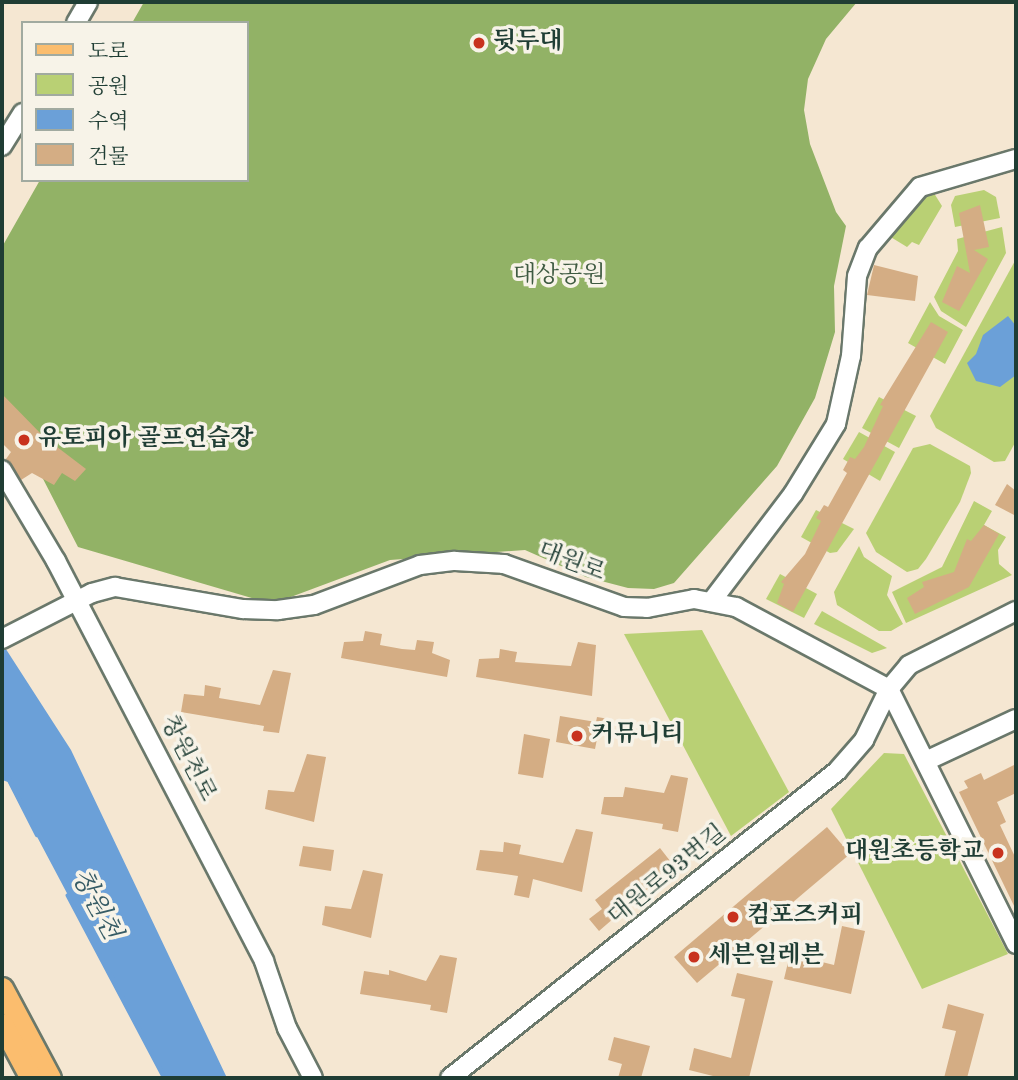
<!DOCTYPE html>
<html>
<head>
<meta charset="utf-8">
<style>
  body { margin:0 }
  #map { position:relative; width:1018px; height:1080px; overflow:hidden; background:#f5e7d2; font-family:"Old Standard TT","Noto Serif KR",serif }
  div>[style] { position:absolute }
  .green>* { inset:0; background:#b9d074 }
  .forest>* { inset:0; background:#92b266 }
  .water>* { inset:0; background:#6ba0d8 }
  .stream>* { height:4.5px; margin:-2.25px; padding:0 2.25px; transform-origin:2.25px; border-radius:2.25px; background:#6ba0d8 }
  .building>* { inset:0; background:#d4ad84 }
  .roads { filter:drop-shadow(2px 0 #6a786b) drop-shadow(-2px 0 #6a786b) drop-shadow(0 2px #6a786b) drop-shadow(0 -2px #6a786b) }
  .minor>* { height:18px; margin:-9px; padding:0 9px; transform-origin:9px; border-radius:9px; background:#fff }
  .major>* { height:21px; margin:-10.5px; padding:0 10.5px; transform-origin:10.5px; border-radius:10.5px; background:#fbbd6e }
  .dots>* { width:19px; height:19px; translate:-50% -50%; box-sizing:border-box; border:4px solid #f7f3e8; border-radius:50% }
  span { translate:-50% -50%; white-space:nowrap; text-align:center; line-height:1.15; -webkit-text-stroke:7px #f7f3e8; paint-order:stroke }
  .poi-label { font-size:24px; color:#1f3d34; font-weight:700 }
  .left { translate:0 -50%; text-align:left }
  .right { translate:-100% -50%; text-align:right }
  .park-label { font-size:24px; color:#3e5a41 }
  .street-label { font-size:24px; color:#1f3d34 }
  .water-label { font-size:26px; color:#365b65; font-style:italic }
  .frame { position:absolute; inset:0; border:4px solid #1f3d34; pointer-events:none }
  .legend { position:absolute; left:21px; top:21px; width:228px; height:161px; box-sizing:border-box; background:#f7f3e8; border:2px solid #a1aaa0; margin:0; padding:9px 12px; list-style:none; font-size:21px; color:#1f3d34 }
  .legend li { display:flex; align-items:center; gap:14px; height:35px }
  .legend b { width:35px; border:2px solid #a1aaa0 }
</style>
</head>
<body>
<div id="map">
  <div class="green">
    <div style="clip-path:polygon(932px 190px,942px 206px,919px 245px,912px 242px,907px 247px,889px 236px,913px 201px)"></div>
    <div style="clip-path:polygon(984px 190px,996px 197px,1000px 218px,955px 227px,951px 205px,955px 196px)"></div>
    <div style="clip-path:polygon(1002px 227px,1006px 253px,966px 327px,941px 311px,934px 297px,958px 251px,957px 239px)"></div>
    <div style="clip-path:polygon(1016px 259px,1016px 441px,1005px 461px,994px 462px,936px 428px,930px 416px)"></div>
    <div style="clip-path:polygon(930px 302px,939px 316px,963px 330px,945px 364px,908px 343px)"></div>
    <div style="clip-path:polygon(879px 397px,916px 416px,899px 448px,862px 428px)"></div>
    <div style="clip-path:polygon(859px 432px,895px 452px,880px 481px,843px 459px)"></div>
    <div style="clip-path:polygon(930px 444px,970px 466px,971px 473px,960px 502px,926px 559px,918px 569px,907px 572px,876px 552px,866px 533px,913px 448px)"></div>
    <div style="clip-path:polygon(974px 501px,992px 511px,984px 525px,1006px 537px,998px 550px,999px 564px,1012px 575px,906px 623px,892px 592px,942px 567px)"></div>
    <div style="clip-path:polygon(816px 510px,854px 529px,837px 552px,830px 553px,801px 537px)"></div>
    <div style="clip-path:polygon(859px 546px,864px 557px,892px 576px,887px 595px,903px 624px,891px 631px,879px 631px,837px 605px,834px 592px)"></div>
    <div style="clip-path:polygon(780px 574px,817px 594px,804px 618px,766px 599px)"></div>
    <div style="clip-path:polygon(822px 611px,887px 648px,872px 653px,814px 624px)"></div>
    <div style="clip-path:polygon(702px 630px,789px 792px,731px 836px,624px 634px)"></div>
    <div style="clip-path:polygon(884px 753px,904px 754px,1008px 954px,922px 989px,831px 809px)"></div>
  </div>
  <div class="forest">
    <div style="clip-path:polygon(144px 2px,857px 2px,826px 39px,808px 79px,804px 110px,810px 144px,836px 212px,846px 226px,834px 286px,835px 332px,815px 398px,777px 466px,674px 583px,654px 589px,628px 588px,586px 577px,525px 550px,390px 560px,272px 604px,78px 547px,2px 399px,2px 247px,40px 180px,247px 180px,247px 23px,132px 23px)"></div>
  </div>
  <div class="water">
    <div style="clip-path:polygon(1008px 316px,1016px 326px,1016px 375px,1000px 387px,976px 381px,967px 363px,976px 354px,983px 335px)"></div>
    <div style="clip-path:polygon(2px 643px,71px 750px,227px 1078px,165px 1078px,8px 782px,2px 780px)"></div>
  </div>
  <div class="stream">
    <div style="left:8px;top:777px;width:64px;rotate:63deg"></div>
    <div style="left:68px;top:895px;width:207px;rotate:62.1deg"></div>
  </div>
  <div class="building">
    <div style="clip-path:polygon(980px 205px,989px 247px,974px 250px,988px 259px,959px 311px,942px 302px,957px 266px,970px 273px,959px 213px)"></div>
    <div style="clip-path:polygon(874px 265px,918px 276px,915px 301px,867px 295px)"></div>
    <div style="clip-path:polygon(931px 322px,948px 332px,793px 612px,777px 603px,784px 584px,781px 582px,805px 554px,821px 521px,816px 518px,824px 505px,828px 507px,847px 473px,843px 470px,850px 457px,855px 459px,864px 447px,883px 406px,880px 405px)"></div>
    <div style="clip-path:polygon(2px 394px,44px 437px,86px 469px,75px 481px,62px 473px,54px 485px,32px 473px,21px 480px,6px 459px,11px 452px,2px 443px)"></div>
    <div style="clip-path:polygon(1007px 484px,1016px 491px,1016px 516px,995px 505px)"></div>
    <div style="clip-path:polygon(984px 525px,999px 534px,969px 587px,915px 614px,907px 598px,924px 587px,922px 582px,954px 572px,967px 539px,971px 541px)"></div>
    <div style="clip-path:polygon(365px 631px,382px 634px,380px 645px,402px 649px,415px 650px,417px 640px,434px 642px,432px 653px,450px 660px,447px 677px,341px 658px,344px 642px,363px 641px)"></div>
    <div style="clip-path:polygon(578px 642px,596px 645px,592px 696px,476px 677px,479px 659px,499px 658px,500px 649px,517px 652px,515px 662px,571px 666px)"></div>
    <div style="clip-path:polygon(273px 670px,291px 673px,279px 733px,263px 731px,264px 726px,181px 712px,184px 694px,204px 696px,205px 685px,221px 688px,219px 698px,260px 705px)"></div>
    <div style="clip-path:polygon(560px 716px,596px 722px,597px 717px,609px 719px,607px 731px,599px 729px,595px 749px,556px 742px)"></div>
    <div style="clip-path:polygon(524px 734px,550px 739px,543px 778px,518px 774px)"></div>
    <div style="clip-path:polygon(307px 754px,326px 757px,314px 822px,265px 809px,268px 790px,294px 792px)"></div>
    <div style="clip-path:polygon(1016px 764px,1016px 793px,997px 802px,1006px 822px,1000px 825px,1016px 859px,1016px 910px,959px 792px,968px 788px,964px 781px,981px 773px,984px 780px)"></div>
    <div style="clip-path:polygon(671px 775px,688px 778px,678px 832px,662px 829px,663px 824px,601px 814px,604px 797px,623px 797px,625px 787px,664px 793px)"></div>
    <div style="clip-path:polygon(827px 827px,850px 854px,697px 983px,674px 957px)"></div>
    <div style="clip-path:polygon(576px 829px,593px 832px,582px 892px,533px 879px,529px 898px,514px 895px,518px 876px,476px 870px,480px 850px,503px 852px,504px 842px,521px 845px,519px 854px,563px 863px)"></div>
    <div style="clip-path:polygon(303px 846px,334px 850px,331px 871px,299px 866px)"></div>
    <div style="clip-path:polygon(660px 848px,674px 866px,599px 931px,589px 919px,602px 909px,595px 900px)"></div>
    <div style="clip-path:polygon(363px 870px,383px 874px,371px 938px,322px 925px,325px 906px,351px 909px)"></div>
    <div style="clip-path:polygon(842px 926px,865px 931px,851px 994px,784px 979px,790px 954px,834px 965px)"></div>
    <div style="clip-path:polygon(440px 955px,457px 958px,447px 1013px,430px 1010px,431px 1005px,360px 994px,364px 971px,389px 975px,389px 970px,426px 981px)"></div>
    <div style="clip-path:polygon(737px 973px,773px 981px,749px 1078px,721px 1078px,689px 1070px,694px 1048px,731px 1058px,745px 999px,731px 996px)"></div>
    <div style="clip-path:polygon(948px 1004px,984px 1014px,967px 1078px,944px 1078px,956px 1031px,942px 1028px)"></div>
    <div style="clip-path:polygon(614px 1037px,650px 1046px,641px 1078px,618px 1078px,622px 1064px,608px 1060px)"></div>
  </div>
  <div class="roads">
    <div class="minor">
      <div style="left:76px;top:23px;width:24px;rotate:-60deg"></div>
      <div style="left:2px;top:146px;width:39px;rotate:-58deg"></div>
      <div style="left:2px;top:470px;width:106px;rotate:59.3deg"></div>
      <div style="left:56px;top:561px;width:451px;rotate:62.5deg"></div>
      <div style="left:264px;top:961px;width:71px;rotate:71.1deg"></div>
      <div style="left:287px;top:1028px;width:56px;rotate:62.5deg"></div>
      <div style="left:711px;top:602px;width:136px;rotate:-52.8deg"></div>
      <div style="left:793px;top:494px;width:82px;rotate:-58.4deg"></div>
      <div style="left:836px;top:424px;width:70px;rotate:-77.6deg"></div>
      <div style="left:851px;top:356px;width:80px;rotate:-85.7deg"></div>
      <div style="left:857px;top:276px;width:30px;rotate:-69deg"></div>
      <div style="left:868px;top:248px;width:80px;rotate:-49.6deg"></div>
      <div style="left:920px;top:187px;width:100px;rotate:-16.3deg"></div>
      <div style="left:2px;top:639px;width:101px;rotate:-27.1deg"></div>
      <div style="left:92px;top:593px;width:24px;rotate:-15deg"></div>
      <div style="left:115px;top:587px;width:130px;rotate:9.8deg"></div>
      <div style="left:243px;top:609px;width:35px;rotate:2deg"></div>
      <div style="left:278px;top:610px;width:36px;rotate:-8deg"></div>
      <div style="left:314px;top:605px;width:113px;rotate:-20.7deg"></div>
      <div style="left:420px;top:565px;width:35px;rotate:-7deg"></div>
      <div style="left:455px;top:561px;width:49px;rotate:3.5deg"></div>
      <div style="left:504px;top:564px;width:127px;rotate:19.7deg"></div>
      <div style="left:624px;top:607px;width:23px;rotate:2deg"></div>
      <div style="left:647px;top:608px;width:48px;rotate:-10.8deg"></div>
      <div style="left:694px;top:599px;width:43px;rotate:10.8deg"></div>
      <div style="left:736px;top:607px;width:174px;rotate:28.2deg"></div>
      <div style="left:889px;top:689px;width:285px;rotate:63.5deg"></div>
      <div style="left:928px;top:760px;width:97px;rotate:-25deg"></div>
      <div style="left:450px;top:1078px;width:495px;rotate:-38.4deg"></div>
      <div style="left:838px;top:770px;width:40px;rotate:-49deg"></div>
      <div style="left:864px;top:740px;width:57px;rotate:-63.9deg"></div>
      <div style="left:889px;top:689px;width:31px;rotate:-50deg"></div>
      <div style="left:909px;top:665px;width:120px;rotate:-26.8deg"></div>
    </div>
    <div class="major">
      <div style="left:2px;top:988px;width:102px;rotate:61.9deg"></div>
      <div style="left:2px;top:1024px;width:61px;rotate:61.8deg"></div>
    </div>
  </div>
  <div class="dots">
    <div style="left:479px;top:43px;background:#c8321e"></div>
    <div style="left:24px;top:440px;background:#c8321e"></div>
    <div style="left:577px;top:736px;background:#c8321e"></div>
    <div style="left:998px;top:853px;background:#c8321e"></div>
    <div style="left:733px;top:917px;background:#c8321e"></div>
    <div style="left:694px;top:957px;background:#c8321e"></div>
  </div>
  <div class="poi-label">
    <span class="left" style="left:493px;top:43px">뒷두대</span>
    <span class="left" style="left:38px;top:440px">유토피아 골프연습장</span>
    <span class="left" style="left:591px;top:736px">커뮤니티</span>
    <span class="right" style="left:984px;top:853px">대원초등학교</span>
    <span class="left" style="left:747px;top:917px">컴포즈커피</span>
    <span class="left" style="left:708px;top:957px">세븐일레븐</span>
  </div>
  <div class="park-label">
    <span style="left:559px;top:277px">대상공원</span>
  </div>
  <div class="street-label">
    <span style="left:571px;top:563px;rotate:21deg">대원로</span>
    <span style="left:187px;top:759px;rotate:63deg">창원천로</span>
    <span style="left:668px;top:876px;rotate:-39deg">대원로93번길</span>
  </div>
  <div class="water-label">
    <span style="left:95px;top:905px;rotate:62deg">창원천</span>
  </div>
  <div class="frame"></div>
  <ul class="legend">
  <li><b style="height:9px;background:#fbbd6e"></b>도로</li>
  <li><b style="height:19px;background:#b9d074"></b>공원</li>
  <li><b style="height:19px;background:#6ba0d8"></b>수역</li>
  <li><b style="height:19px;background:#d4ad84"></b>건물</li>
  </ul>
</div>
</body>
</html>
